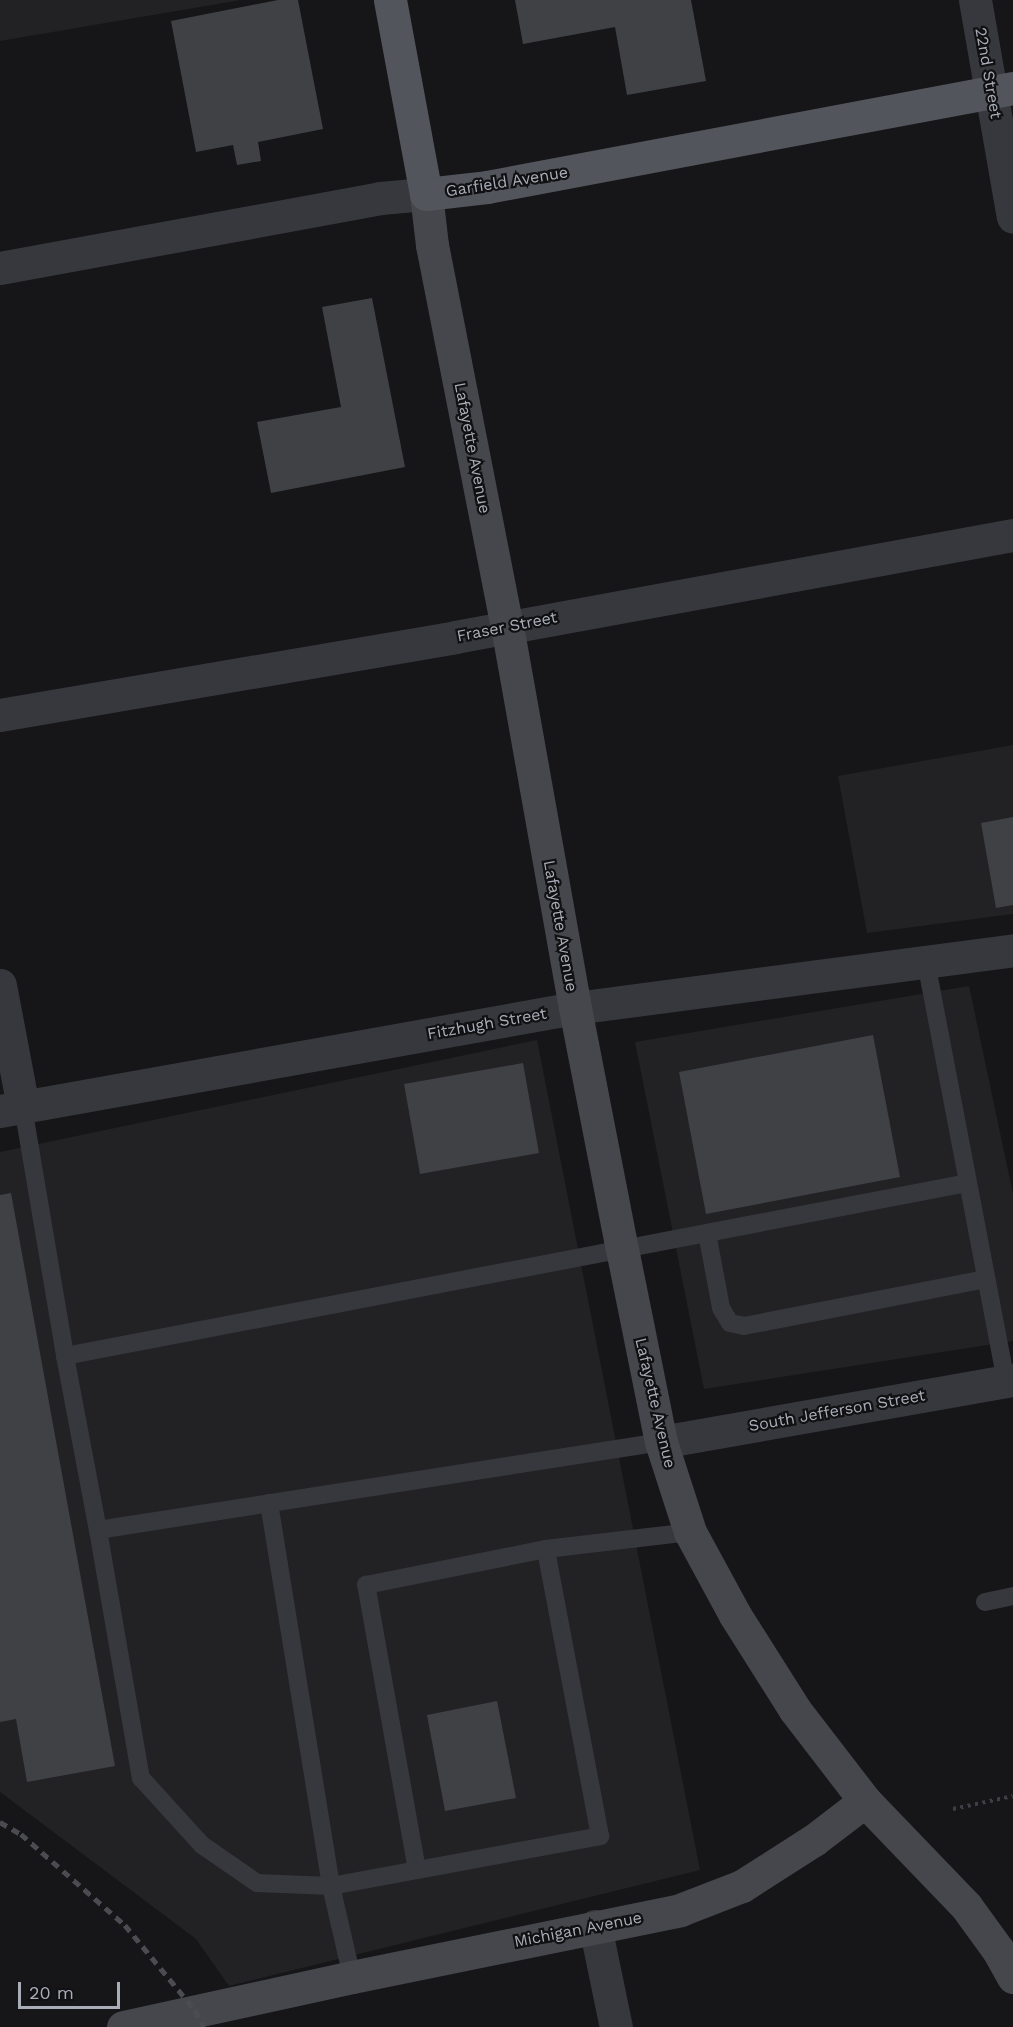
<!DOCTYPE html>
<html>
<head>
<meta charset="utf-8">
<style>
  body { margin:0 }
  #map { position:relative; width:1013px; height:2027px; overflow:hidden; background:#161618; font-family:"Work Sans",sans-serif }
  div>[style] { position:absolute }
  .built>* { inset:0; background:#222225 }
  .building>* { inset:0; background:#404145 }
  .path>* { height:4px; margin-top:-2px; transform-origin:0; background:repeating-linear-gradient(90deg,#3d3f44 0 3px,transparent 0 7.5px) }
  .lane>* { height:18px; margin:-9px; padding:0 9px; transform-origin:9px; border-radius:9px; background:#37383d }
  .street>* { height:33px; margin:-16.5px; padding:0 16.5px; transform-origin:16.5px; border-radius:16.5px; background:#37383d }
  .secondary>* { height:33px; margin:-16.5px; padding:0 16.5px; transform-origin:16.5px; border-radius:16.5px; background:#45474d }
  .primary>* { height:33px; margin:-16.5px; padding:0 16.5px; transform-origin:16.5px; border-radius:16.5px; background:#53555c }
  .rail>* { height:4.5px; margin-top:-2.25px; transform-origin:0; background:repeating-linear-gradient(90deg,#4a4c52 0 8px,transparent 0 14px) }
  span { translate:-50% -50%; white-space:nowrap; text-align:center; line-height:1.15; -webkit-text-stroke:4.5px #111113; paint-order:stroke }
  .street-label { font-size:16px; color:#a8adb8 }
  .scale { position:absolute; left:18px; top:1982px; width:102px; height:27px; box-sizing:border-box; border:3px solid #a8adb8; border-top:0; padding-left:8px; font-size:18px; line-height:21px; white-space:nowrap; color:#a8adb8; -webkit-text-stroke:4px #111113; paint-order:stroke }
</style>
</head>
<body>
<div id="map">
  <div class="built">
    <div style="clip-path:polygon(0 0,241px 0,0 41px)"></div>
    <div style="clip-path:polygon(1013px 745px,1013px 914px,867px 933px,838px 776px)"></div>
    <div style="clip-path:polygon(969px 986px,1013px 1194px,1013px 1341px,704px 1389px,635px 1042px)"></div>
    <div style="clip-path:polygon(537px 1040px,700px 1870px,229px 1986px,196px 1939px,0 1792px,0 1152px)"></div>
  </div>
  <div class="building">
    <div style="clip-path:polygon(278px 0,298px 0,323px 129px,258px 142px,261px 161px,237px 165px,233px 145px,196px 152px,171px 21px)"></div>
    <div style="clip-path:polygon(515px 0,691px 0,706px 81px,627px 95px,615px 27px,523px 44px)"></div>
    <div style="clip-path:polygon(372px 298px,405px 467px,271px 493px,257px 422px,341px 407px,322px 307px)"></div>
    <div style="clip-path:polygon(1013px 817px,1013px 905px,996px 908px,981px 823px)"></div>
    <div style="clip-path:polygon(873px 1035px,900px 1177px,706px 1214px,679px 1072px)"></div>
    <div style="clip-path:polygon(523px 1063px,539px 1153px,420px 1174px,404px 1084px)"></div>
    <div style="clip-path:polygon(11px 1193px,115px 1766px,27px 1782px,16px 1719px,0 1722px,0 1195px)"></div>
    <div style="clip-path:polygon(497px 1701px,516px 1798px,445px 1811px,427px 1715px)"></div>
  </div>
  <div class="path">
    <div style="left:953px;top:1809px;width:61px;rotate:-12.2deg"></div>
  </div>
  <div class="lane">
    <div style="left:926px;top:962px;width:428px;rotate:79.2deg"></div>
    <div style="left:23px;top:1107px;width:253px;rotate:80.4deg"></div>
    <div style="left:65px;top:1356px;width:177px;rotate:79.3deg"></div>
    <div style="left:98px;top:1530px;width:570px;rotate:-8.88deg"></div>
    <div style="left:707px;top:1233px;width:76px;rotate:79.4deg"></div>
    <div style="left:721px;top:1308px;width:17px;rotate:59deg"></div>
    <div style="left:730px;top:1323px;width:14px;rotate:12deg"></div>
    <div style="left:744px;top:1326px;width:247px;rotate:-11deg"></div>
    <div style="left:65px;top:1356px;width:919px;rotate:-10.85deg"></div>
    <div style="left:269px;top:1503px;width:388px;rotate:80.8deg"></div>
    <div style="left:331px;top:1886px;width:274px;rotate:-10.5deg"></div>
    <div style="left:600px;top:1836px;width:292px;rotate:-100.7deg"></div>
    <div style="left:546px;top:1549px;width:145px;rotate:-6.7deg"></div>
    <div style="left:98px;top:1530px;width:252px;rotate:80.2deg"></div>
    <div style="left:141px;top:1778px;width:91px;rotate:47.7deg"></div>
    <div style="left:202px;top:1845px;width:67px;rotate:34.6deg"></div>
    <div style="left:257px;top:1883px;width:74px;rotate:2.3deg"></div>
    <div style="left:331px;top:1886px;width:93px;rotate:77deg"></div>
    <div style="left:985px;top:1602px;width:29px;rotate:-12deg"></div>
    <div style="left:417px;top:1870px;width:290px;rotate:-100.1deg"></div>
    <div style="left:366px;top:1585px;width:184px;rotate:-11.3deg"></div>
  </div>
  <div class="street">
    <div style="left:975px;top:0;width:220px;rotate:80.1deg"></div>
    <div style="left:0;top:268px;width:386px;rotate:-10.4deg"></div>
    <div style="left:380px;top:198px;width:46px;rotate:-5deg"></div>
    <div style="left:0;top:715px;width:462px;rotate:-9.7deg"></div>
    <div style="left:455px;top:637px;width:567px;rotate:-10.36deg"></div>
    <div style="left:0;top:985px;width:124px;rotate:79.3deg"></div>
    <div style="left:0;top:1111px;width:584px;rotate:-10.16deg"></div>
    <div style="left:575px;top:1008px;width:442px;rotate:-7.5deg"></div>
    <div style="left:661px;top:1442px;width:357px;rotate:-10deg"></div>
    <div style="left:595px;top:1926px;width:103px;rotate:78.3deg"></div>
  </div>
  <div class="secondary">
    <div style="left:426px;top:194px;width:51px;rotate:83.3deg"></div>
    <div style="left:432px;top:245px;width:388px;rotate:78.9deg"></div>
    <div style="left:507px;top:626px;width:388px;rotate:79.9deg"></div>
    <div style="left:575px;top:1008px;width:246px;rotate:79deg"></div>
    <div style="left:622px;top:1249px;width:197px;rotate:78.6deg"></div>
    <div style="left:661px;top:1442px;width:95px;rotate:72.1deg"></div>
    <div style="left:690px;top:1532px;width:94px;rotate:61.5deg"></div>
    <div style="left:735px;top:1615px;width:112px;rotate:57.7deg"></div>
    <div style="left:795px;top:1710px;width:115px;rotate:52.4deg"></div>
    <div style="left:865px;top:1801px;width:146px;rotate:46.1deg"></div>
    <div style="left:966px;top:1906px;width:54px;rotate:54deg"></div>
    <div style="left:998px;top:1950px;width:31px;rotate:61deg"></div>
    <div style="left:123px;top:2027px;width:234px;rotate:-12.3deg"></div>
    <div style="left:352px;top:1977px;width:335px;rotate:-11.5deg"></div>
    <div style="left:680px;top:1910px;width:66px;rotate:-21.2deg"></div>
    <div style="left:742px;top:1886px;width:85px;rotate:-32.6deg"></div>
    <div style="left:814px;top:1840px;width:64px;rotate:-37.4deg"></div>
  </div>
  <div class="primary">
    <div style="left:390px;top:0;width:197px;rotate:79.5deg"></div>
    <div style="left:426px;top:194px;width:61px;rotate:-6.5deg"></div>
    <div style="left:487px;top:187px;width:535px;rotate:-10.66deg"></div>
  </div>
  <div class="rail">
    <div style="left:0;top:1822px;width:24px;rotate:30deg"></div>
    <div style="left:21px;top:1834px;width:138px;rotate:41.2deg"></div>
    <div style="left:125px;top:1925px;width:110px;rotate:50.5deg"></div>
    <div style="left:195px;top:2010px;width:19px;rotate:62deg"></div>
  </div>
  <div class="street-label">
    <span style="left:988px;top:73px;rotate:80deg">22nd Street</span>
    <span style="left:507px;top:182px;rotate:-9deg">Garfield Avenue</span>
    <span style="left:472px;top:448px;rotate:79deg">Lafayette Avenue</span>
    <span style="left:507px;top:627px;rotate:-11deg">Fraser Street</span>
    <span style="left:560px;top:926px;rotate:80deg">Lafayette Avenue</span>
    <span style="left:487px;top:1024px;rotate:-10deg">Fitzhugh Street</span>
    <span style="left:655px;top:1403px;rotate:77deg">Lafayette Avenue</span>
    <span style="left:837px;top:1411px;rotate:-10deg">South Jefferson Street</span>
    <span style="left:578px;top:1930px;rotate:-11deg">Michigan Avenue</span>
  </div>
  <div class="scale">20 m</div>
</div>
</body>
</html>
